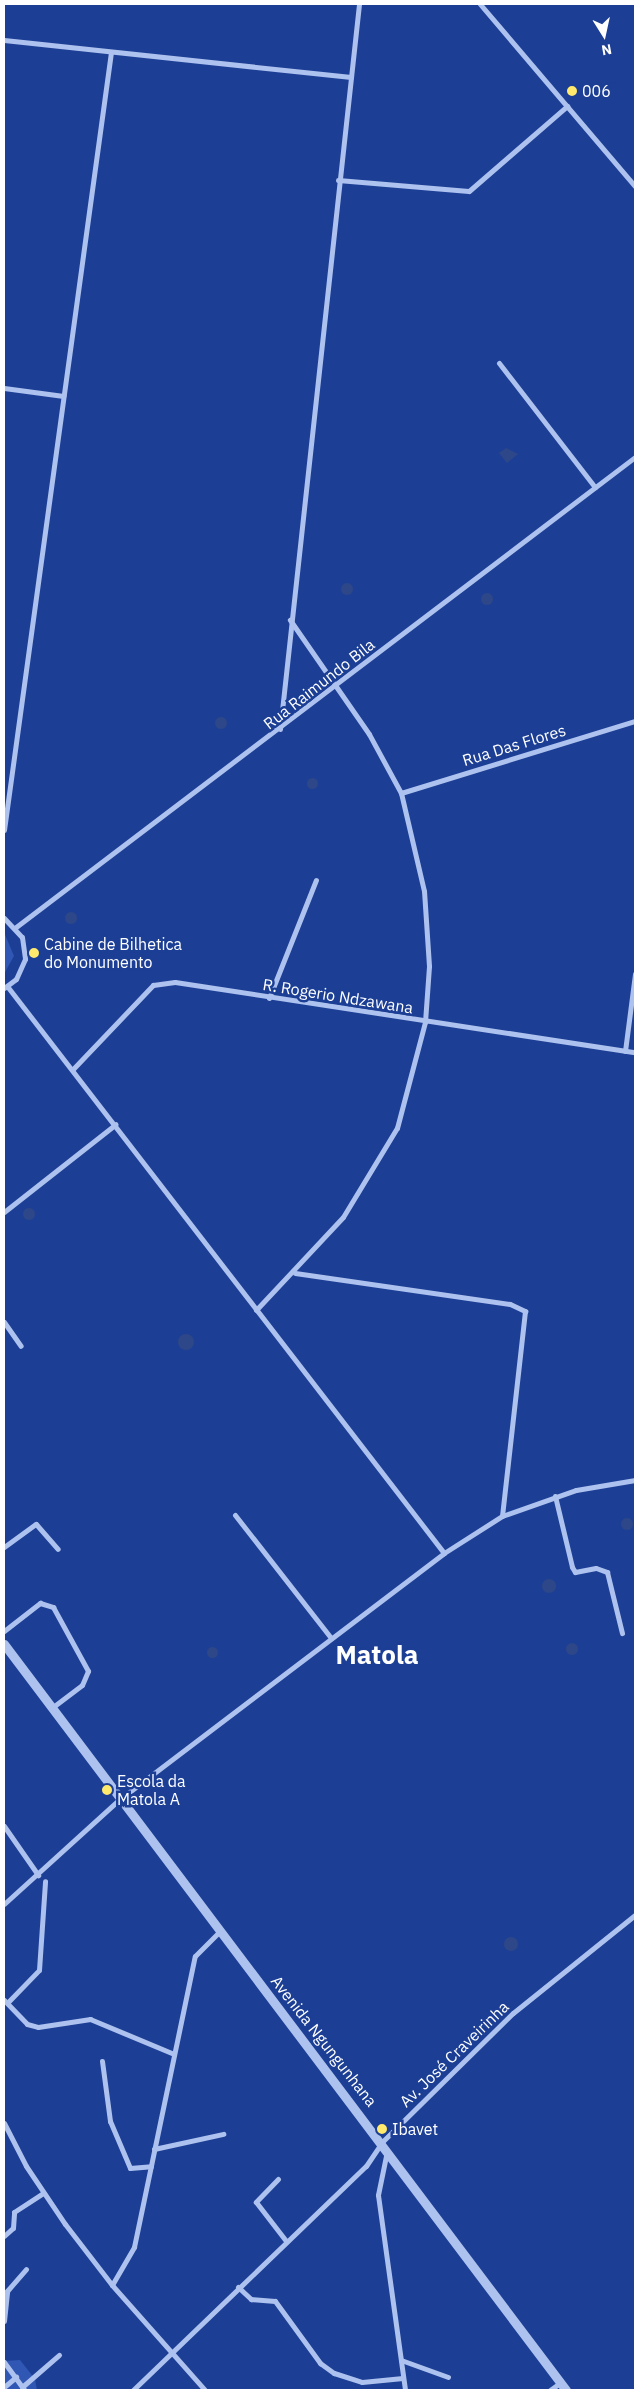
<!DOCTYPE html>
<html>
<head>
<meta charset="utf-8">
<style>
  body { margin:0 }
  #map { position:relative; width:639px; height:2394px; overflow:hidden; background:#1c3f95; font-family:"IBM Plex Sans",sans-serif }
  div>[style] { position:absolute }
  .green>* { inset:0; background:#3057b3 }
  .water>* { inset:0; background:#2e4788 }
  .round { border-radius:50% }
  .minor>* { height:5px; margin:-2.5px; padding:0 2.5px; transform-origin:2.5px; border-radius:2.5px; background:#aec2ef }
  .tertiary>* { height:9px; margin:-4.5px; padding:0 4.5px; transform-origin:4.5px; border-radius:4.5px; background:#aec2ef }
  .dots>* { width:14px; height:14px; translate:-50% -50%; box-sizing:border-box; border:2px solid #1c3f95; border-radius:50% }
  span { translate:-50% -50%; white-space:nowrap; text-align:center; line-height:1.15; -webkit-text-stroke:5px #1c3f95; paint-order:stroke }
  .poi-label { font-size:16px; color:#fff }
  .left { translate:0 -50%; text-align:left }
  .street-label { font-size:16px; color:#fff }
  .town-label { font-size:26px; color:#fff; font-weight:700 }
  .frame { position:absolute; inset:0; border:5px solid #fff; pointer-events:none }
  .north { position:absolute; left:579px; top:10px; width:50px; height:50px; -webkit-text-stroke:4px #1c3f95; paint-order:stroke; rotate:170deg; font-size:14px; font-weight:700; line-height:20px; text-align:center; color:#fff }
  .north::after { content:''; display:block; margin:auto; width:18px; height:22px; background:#fff; clip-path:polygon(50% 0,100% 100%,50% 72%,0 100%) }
</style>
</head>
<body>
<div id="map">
  <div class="green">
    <div style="clip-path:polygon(4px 932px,14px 956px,4px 974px)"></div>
    <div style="clip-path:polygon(20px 2360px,35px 2379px,37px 2390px,4px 2390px,4px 2361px)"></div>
  </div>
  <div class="water">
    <div style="clip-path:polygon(506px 448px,518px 454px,507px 463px,499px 453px)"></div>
    <div class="round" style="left:341px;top:583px;width:12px;height:12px"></div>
    <div class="round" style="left:481px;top:593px;width:12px;height:12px"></div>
    <div class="round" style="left:215px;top:717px;width:12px;height:12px"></div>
    <div class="round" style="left:306.5px;top:777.5px;width:11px;height:11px"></div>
    <div class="round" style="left:65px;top:912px;width:12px;height:12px"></div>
    <div class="round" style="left:23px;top:1208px;width:12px;height:12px"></div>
    <div class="round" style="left:178px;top:1334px;width:16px;height:16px"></div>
    <div class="round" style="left:621px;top:1518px;width:12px;height:12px"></div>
    <div class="round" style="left:542px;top:1579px;width:14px;height:14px"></div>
    <div class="round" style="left:566px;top:1643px;width:12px;height:12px"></div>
    <div class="round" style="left:206.5px;top:1646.5px;width:11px;height:11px"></div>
    <div class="round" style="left:504px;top:1937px;width:14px;height:14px"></div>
  </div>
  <div class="minor">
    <div style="left:480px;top:4px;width:239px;rotate:49.6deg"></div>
    <div style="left:4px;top:40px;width:349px;rotate:6.1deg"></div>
    <div style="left:338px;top:180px;width:131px;rotate:4.8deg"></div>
    <div style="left:469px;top:191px;width:130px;rotate:-40.9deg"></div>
    <div style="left:499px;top:363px;width:157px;rotate:52.3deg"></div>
    <div style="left:4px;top:388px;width:60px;rotate:7.7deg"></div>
    <div style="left:280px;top:729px;width:729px;rotate:-83.78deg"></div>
    <div style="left:401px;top:793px;width:245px;rotate:-17.1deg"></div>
    <div style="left:4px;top:830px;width:785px;rotate:-82.17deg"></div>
    <div style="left:4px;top:918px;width:26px;rotate:47deg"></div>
    <div style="left:22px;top:937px;width:22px;rotate:82deg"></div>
    <div style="left:25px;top:959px;width:22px;rotate:114deg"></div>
    <div style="left:16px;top:979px;width:15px;rotate:143deg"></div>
    <div style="left:16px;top:927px;width:777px;rotate:-37.21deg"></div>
    <div style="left:7px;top:986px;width:716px;rotate:52.38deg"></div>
    <div style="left:269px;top:998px;width:127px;rotate:-68.3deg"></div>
    <div style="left:625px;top:1051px;width:78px;rotate:-82.6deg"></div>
    <div style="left:73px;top:1069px;width:116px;rotate:-46.4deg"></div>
    <div style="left:153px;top:985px;width:22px;rotate:-8deg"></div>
    <div style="left:175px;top:982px;width:465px;rotate:8.7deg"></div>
    <div style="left:4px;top:1212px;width:142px;rotate:-38.2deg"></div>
    <div style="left:295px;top:1273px;width:217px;rotate:8.2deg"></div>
    <div style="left:510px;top:1304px;width:17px;rotate:25deg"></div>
    <div style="left:525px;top:1311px;width:206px;rotate:96.4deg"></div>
    <div style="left:256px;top:1310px;width:127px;rotate:-46.9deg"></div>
    <div style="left:343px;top:1217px;width:104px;rotate:-58.8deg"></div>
    <div style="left:397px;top:1128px;width:110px;rotate:-75.2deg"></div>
    <div style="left:425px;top:1022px;width:56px;rotate:-85.9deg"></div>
    <div style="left:429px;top:966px;width:75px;rotate:-93.8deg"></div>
    <div style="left:424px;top:891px;width:101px;rotate:-103.2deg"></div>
    <div style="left:401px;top:793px;width:67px;rotate:-118.5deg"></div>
    <div style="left:369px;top:734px;width:139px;rotate:-124.7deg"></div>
    <div style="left:4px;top:1322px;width:29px;rotate:55deg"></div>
    <div style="left:555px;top:1496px;width:73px;rotate:76.5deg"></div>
    <div style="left:572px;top:1567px;width:6px;rotate:59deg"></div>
    <div style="left:575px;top:1572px;width:21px;rotate:-11deg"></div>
    <div style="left:596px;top:1568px;width:12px;rotate:20deg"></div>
    <div style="left:607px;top:1572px;width:63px;rotate:76.2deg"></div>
    <div style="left:235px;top:1515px;width:156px;rotate:52deg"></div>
    <div style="left:4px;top:1547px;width:39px;rotate:-36deg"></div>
    <div style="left:36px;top:1524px;width:33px;rotate:49deg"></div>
    <div style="left:4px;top:1631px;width:46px;rotate:-37.9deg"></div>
    <div style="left:40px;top:1603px;width:14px;rotate:17deg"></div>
    <div style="left:53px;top:1607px;width:73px;rotate:61.3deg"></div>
    <div style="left:88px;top:1671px;width:15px;rotate:113deg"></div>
    <div style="left:82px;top:1685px;width:36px;rotate:143deg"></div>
    <div style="left:4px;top:1826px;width:60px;rotate:55.2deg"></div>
    <div style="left:4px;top:1904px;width:156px;rotate:-42.2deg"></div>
    <div style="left:120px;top:1799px;width:407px;rotate:-37.2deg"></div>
    <div style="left:444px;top:1553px;width:69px;rotate:-32.5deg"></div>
    <div style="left:502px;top:1516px;width:78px;rotate:-19.4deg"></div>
    <div style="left:576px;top:1490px;width:60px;rotate:-9.6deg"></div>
    <div style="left:4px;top:2000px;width:33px;rotate:46deg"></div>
    <div style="left:27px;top:2024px;width:11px;rotate:15deg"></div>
    <div style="left:38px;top:2027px;width:53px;rotate:-8.7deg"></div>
    <div style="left:90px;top:2019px;width:91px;rotate:22.6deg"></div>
    <div style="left:9px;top:2001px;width:43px;rotate:-45.9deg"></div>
    <div style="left:39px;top:1970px;width:89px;rotate:-86.1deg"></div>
    <div style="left:102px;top:2061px;width:61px;rotate:82.4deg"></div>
    <div style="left:110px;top:2121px;width:51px;rotate:66.9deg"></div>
    <div style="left:130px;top:2168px;width:21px;rotate:-5deg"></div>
    <div style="left:4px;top:2123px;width:48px;rotate:62.9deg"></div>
    <div style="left:26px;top:2166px;width:70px;rotate:56.1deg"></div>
    <div style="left:65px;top:2224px;width:77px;rotate:52.4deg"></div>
    <div style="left:112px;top:2285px;width:140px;rotate:48.5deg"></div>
    <div style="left:154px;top:2149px;width:71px;rotate:-12.3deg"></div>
    <div style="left:387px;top:2151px;width:45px;rotate:101.6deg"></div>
    <div style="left:378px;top:2195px;width:197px;rotate:82.1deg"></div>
    <div style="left:278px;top:2179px;width:32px;rotate:134deg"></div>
    <div style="left:256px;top:2202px;width:49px;rotate:52.4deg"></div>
    <div style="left:4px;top:2236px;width:12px;rotate:-42deg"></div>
    <div style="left:13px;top:2228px;width:16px;rotate:-86deg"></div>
    <div style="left:14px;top:2212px;width:35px;rotate:-33deg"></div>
    <div style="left:112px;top:2285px;width:44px;rotate:-59.9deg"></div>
    <div style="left:134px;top:2247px;width:297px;rotate:-78.2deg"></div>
    <div style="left:195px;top:1956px;width:35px;rotate:-45deg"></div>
    <div style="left:238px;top:2287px;width:18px;rotate:43deg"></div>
    <div style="left:251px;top:2299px;width:24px;rotate:5deg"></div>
    <div style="left:275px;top:2301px;width:77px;rotate:54deg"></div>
    <div style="left:320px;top:2363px;width:17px;rotate:36deg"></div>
    <div style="left:334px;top:2373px;width:29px;rotate:18deg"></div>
    <div style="left:362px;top:2382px;width:41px;rotate:-5.6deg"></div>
    <div style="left:4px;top:2321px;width:30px;rotate:-84deg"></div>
    <div style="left:7px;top:2291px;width:29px;rotate:-49deg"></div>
    <div style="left:401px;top:2360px;width:50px;rotate:19.9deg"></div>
    <div style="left:4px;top:2362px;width:34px;rotate:54deg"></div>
    <div style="left:4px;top:2387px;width:16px;rotate:-40deg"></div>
    <div style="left:22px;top:2387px;width:49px;rotate:-40.9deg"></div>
    <div style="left:133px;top:2390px;width:323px;rotate:-43.9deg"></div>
    <div style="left:366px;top:2166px;width:30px;rotate:-56deg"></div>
    <div style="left:383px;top:2141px;width:182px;rotate:-44.6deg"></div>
    <div style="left:513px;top:2013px;width:156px;rotate:-38.8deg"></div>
    <div style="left:550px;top:2390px;width:12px;rotate:-35deg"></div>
  </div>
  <div class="tertiary">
    <div style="left:4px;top:1644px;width:934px;rotate:53.01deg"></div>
  </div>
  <div class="dots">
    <div style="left:572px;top:91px;background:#ffea6d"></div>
    <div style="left:34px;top:953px;background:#ffea6d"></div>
    <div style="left:107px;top:1790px;background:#ffea6d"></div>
    <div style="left:382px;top:2129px;background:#ffea6d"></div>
  </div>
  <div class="poi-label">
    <span class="left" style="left:582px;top:91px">006</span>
    <span class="left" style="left:44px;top:953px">Cabine de Bilhetica<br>do Monumento</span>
    <span class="left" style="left:117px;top:1790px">Escola da<br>Matola A</span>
    <span class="left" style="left:392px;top:2129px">Ibavet</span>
  </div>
  <div class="street-label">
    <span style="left:319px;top:684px;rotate:-38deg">Rua Raimundo Bila</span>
    <span style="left:514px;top:745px;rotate:-17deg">Rua Das Flores</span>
    <span style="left:338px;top:996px;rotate:9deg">R. Rogerio Ndzawana</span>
    <span style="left:324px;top:2041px;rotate:52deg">Avenida Ngungunhana</span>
    <span style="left:454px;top:2054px;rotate:-44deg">Av. José Craveirinha</span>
  </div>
  <div class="town-label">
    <span style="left:377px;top:1655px">Matola</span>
  </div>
  <div class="frame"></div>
  <div class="north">N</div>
</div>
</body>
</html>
